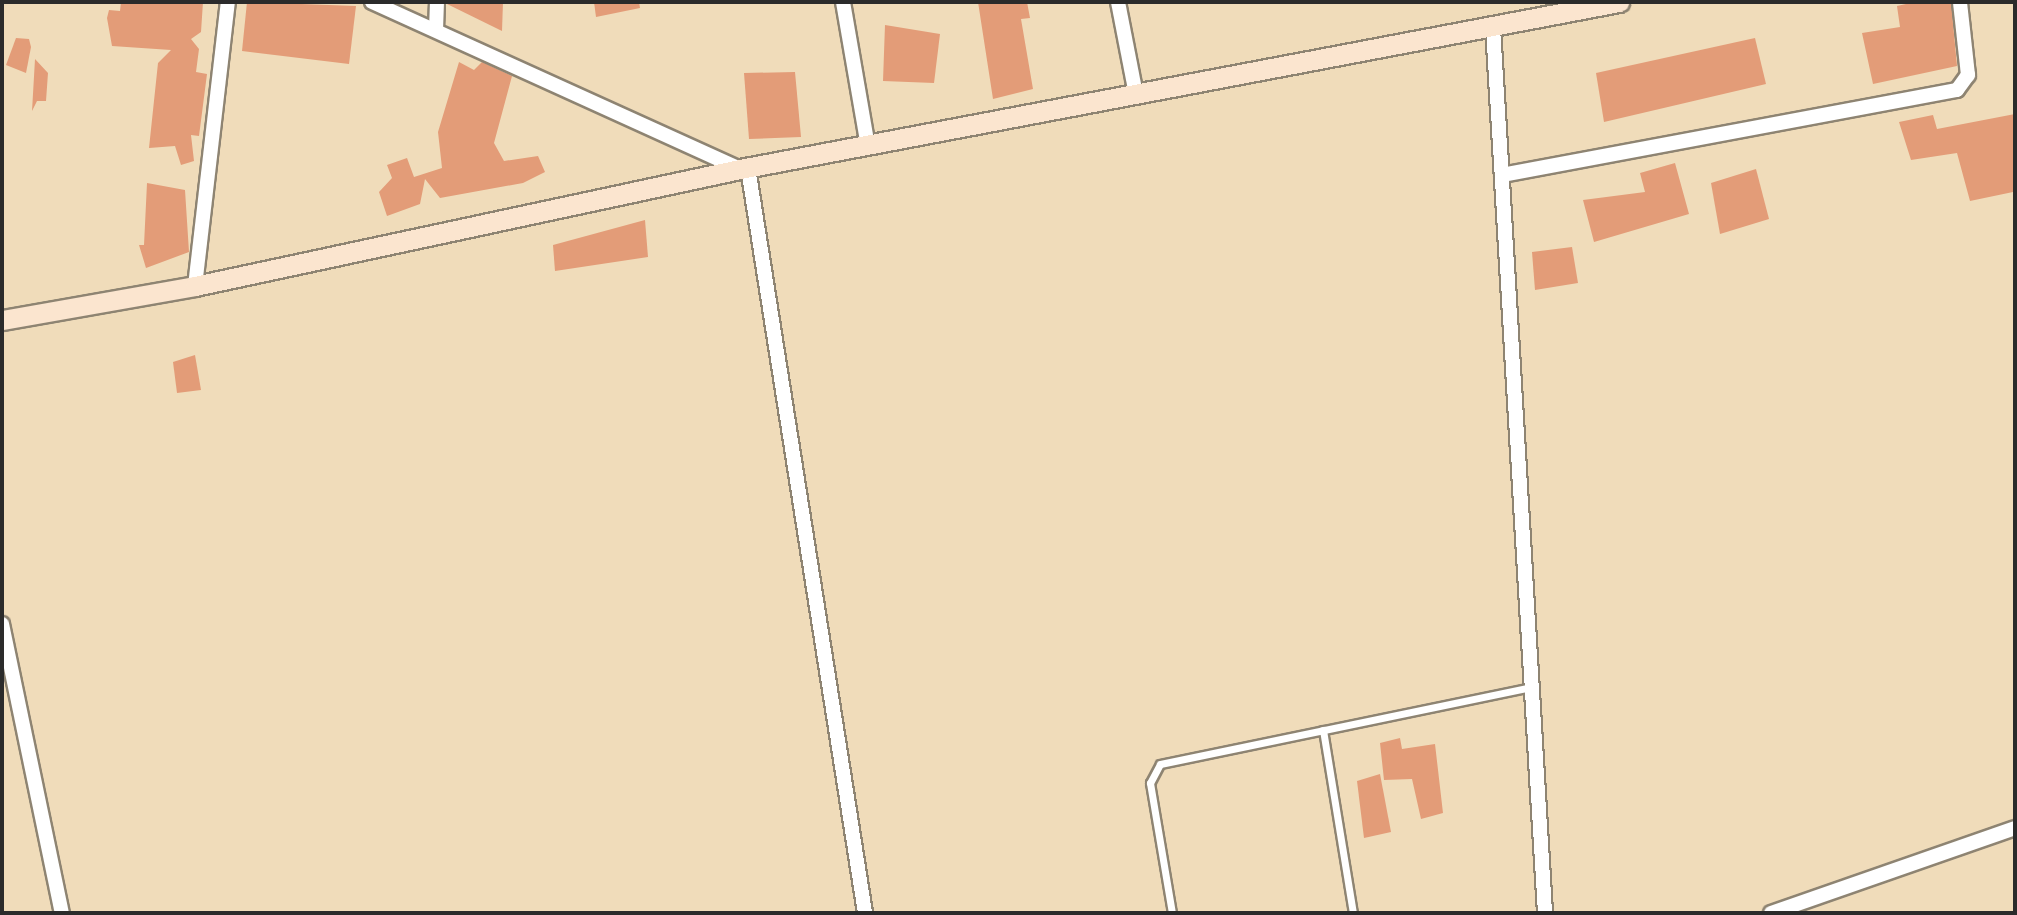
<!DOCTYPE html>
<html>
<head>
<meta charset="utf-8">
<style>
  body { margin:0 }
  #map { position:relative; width:2017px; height:915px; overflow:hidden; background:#f0dcba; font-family:Cardo,serif }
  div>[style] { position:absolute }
  .building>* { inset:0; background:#e39c78 }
  .roads { filter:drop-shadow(2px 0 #8e8472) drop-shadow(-2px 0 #8e8472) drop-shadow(0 2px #8e8472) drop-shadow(0 -2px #8e8472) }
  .lane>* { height:7px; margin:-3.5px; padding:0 3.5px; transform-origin:3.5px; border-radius:3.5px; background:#fff }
  .street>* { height:14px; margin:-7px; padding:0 7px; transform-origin:7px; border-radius:7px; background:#fff }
  .secondary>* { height:19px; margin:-9.5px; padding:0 9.5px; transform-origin:9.5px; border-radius:9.5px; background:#fbe5cf }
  span { translate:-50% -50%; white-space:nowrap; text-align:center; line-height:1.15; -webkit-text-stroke:5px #fdfcf7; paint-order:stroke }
  .frame { position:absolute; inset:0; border:4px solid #2b2b2b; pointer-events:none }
</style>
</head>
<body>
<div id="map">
  <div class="building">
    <div style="clip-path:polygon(121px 2px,203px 2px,201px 32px,191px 39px,199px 49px,196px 72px,207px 74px,199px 136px,191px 135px,194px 161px,181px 165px,175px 146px,149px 148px,158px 63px,171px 50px,112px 46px,107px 18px,109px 10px,120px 11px)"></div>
    <div style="clip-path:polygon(247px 2px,356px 6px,349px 64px,242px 51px)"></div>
    <div style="clip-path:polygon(447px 2px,503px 2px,502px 31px,447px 4px)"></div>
    <div style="clip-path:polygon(594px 2px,639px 2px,640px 8px,596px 17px)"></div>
    <div style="clip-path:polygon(978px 2px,1027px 2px,1030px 18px,1021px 19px,1033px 89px,993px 99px)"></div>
    <div style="clip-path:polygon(1915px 2px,1951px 2px,1957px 66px,1873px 84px,1862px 33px,1900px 27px,1897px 6px)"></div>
    <div style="clip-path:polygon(885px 25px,940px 34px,934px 83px,883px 81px)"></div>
    <div style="clip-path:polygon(16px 38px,29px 39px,31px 47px,26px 73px,6px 65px)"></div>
    <div style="clip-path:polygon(1755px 38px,1766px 84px,1604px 122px,1596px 73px)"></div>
    <div style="clip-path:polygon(35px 59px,48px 73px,46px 101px,37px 101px,32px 111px)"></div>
    <div style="clip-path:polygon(459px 62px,474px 70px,482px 62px,512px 76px,494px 143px,504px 161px,538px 156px,545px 172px,523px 183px,440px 198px,425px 179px,420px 204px,387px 216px,379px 192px,392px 178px,387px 165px,407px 158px,414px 177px,442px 168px,438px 132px)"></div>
    <div style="clip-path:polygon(795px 72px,801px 137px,749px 139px,744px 73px)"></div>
    <div style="clip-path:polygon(2015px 114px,2013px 192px,1970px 201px,1957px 153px,1911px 160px,1899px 122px,1933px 115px,1937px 129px)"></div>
    <div style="clip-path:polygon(1675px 163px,1689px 214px,1594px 242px,1583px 200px,1645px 192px,1640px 173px)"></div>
    <div style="clip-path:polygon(1756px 169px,1769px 219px,1720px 234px,1711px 183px)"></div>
    <div style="clip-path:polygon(147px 183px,185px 190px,189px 252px,146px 268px,139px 245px,144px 245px)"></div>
    <div style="clip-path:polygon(645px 220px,648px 257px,555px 271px,553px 245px)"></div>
    <div style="clip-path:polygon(1572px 247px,1578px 283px,1535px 290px,1532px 252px)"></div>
    <div style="clip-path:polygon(195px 355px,201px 390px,177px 393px,173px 362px)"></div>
    <div style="clip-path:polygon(1400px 738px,1402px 749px,1435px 744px,1443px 813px,1421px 819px,1412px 779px,1384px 780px,1380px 743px)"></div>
    <div style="clip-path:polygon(1380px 774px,1391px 832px,1364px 838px,1357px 781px)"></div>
  </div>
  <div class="roads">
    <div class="lane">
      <div style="left:1323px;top:730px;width:185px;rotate:80.7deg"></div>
      <div style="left:1172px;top:913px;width:132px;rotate:-99.6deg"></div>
      <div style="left:1150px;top:783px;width:21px;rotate:-62deg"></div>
      <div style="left:1160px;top:764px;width:379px;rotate:-11.7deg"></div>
    </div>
    <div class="street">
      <div style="left:372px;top:2px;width:404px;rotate:24.4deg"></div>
      <div style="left:843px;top:2px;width:147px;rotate:80.2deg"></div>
      <div style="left:1118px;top:2px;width:95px;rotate:79deg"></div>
      <div style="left:1493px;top:27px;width:888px;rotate:86.64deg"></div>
      <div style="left:436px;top:30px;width:28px;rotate:-88deg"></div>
      <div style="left:748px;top:168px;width:754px;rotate:81.07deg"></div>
      <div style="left:1502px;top:175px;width:463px;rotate:-10.6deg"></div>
      <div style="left:1957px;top:90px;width:19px;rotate:-54deg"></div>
      <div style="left:1968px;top:75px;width:73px;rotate:-96.3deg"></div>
      <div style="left:195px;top:286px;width:286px;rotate:-83.4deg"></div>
      <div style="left:2px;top:624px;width:295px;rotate:78.3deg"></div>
      <div style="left:1771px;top:913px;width:258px;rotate:-19.2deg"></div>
    </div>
    <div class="secondary">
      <div style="left:2px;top:320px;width:196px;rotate:-10deg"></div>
      <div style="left:195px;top:286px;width:557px;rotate:-12.12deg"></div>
      <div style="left:740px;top:169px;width:895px;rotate:-10.76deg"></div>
    </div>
  </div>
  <div class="frame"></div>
</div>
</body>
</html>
